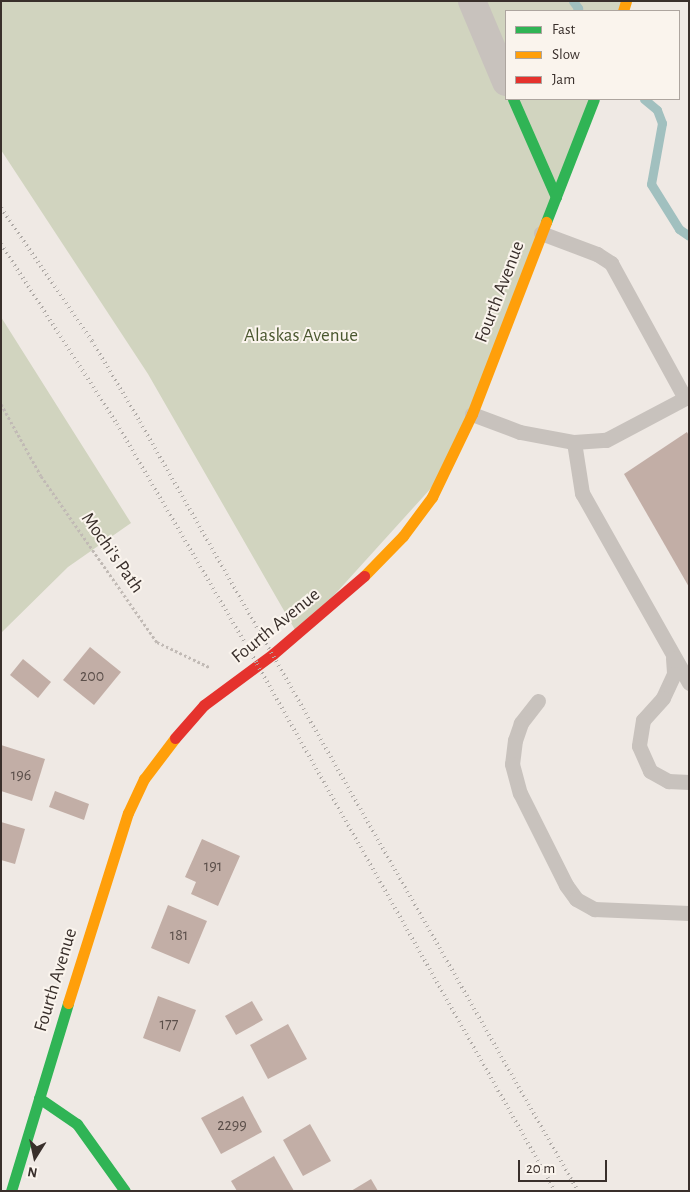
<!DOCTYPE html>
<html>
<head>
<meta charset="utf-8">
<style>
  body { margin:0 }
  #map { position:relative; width:690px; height:1192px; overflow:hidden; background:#efe9e4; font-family:"Alegreya Sans",sans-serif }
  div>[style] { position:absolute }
  .green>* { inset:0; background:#d1d4bf }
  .stream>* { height:9px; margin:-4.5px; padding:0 4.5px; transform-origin:4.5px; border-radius:4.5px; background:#a1c0bf }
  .building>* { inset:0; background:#c2aea6 }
  .path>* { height:3px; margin-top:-1.5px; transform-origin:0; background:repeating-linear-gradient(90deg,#c1bab5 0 2.5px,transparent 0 5px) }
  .lane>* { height:15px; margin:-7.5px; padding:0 7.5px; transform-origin:7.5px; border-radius:7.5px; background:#c8c2bd }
  .street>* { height:28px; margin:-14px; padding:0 14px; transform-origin:14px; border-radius:14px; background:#c8c2bd }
  .fast>* { height:11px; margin:-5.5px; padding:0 5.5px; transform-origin:5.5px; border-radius:5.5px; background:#30b455 }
  .slow>* { height:11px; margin:-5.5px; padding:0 5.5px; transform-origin:5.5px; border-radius:5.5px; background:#ff9f0a }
  .jam>* { height:11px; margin:-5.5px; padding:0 5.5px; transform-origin:5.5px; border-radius:5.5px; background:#e5322d }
  .rail>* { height:4px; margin-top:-2px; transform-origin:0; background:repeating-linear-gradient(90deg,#b0aba7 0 1px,transparent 0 5px) }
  span { translate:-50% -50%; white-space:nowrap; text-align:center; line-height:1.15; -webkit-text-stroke:4px #faf4ed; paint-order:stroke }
  .number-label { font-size:16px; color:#5b4f4a }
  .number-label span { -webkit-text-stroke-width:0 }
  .street-label { font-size:19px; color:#392f2b }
  .park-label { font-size:19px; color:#4a572f }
  .frame { position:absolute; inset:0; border:2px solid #392f2b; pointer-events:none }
  .legend { position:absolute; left:505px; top:10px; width:175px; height:90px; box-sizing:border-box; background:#faf4ed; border:1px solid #ada59f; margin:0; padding:6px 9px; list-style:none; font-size:15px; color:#392f2b }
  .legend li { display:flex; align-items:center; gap:10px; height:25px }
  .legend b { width:25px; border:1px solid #ada59f }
  .north { position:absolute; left:10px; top:1132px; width:50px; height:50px; -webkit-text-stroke:4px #faf4ed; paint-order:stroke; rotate:190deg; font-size:14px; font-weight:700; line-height:20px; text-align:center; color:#392f2b }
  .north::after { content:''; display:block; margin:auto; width:18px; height:22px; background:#392f2b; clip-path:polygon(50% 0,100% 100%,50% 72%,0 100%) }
  .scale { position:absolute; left:518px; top:1160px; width:89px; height:22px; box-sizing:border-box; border:2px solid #392f2b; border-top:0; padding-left:6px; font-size:15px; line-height:18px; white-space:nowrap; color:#392f2b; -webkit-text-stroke:4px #faf4ed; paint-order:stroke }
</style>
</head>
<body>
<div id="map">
  <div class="green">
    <div style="clip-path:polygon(1px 1px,628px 1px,625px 11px,506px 11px,506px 99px,596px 99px,452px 465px,298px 635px,148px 374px,1px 150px)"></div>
    <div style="clip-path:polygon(1px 317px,131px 523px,68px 567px,1px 633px)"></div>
  </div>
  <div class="stream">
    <div style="left:573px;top:1px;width:9px;rotate:54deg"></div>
    <div style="left:578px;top:8px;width:3px;rotate:108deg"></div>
    <div style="left:644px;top:99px;width:17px;rotate:40deg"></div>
    <div style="left:657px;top:110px;width:14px;rotate:69deg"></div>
    <div style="left:662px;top:123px;width:62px;rotate:100.2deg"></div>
    <div style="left:651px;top:184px;width:53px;rotate:58.1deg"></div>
    <div style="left:679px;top:229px;width:12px;rotate:35deg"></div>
  </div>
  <div class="building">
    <div style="clip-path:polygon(687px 432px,689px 436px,689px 587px,624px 474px)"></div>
    <div style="clip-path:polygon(90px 647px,121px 672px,94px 705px,63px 680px)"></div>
    <div style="clip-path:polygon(23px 659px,51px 682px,38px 698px,10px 675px)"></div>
    <div style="clip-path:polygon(1px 745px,45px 759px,32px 801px,1px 791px)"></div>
    <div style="clip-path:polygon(55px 791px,89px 804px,84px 820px,49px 807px)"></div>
    <div style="clip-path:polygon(1px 822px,25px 829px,15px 864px,1px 860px)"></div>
    <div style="clip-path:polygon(202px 839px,240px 856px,218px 906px,191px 894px,196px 882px,185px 877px)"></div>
    <div style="clip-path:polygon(168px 905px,207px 921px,189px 964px,151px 948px)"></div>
    <div style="clip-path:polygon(158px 996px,196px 1010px,180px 1052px,143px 1038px)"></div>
    <div style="clip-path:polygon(252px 1001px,263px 1020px,236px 1035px,225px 1016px)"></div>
    <div style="clip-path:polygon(288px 1024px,307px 1059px,268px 1079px,250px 1045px)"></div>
    <div style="clip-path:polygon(243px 1096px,262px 1132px,221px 1154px,201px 1118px)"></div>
    <div style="clip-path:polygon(310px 1124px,331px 1161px,303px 1176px,283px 1140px)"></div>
    <div style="clip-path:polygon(274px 1156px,294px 1191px,237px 1191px,231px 1181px)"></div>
    <div style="clip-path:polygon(371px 1179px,378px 1191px,351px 1191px)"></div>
  </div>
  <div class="path">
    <div style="left:1px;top:404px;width:82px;rotate:60.9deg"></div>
    <div style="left:41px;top:476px;width:203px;rotate:55.1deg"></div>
    <div style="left:157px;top:642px;width:58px;rotate:25.7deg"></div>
  </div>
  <div class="lane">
    <div style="left:541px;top:233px;width:60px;rotate:20.6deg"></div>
    <div style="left:597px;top:254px;width:17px;rotate:33deg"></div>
    <div style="left:611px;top:263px;width:154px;rotate:61.3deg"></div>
    <div style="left:472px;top:414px;width:51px;rotate:20.6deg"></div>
    <div style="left:520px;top:432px;width:55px;rotate:10.5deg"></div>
    <div style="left:574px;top:442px;width:32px;rotate:-4deg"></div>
    <div style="left:606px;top:440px;width:94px;rotate:-27.9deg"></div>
    <div style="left:574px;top:442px;width:52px;rotate:81.1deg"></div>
    <div style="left:582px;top:493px;width:218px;rotate:60.6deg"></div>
    <div style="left:673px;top:658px;width:16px;rotate:86deg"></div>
    <div style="left:674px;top:674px;width:26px;rotate:115deg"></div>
    <div style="left:663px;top:698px;width:30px;rotate:132deg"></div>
    <div style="left:643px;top:720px;width:26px;rotate:99deg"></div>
    <div style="left:639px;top:746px;width:27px;rotate:66deg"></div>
    <div style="left:650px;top:771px;width:21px;rotate:29deg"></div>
    <div style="left:668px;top:781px;width:21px;rotate:3deg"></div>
    <div style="left:538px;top:701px;width:28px;rotate:128deg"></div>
    <div style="left:521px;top:723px;width:18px;rotate:109deg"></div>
    <div style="left:515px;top:740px;width:24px;rotate:97deg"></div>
    <div style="left:512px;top:764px;width:30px;rotate:75deg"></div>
    <div style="left:520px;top:793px;width:103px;rotate:63.4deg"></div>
    <div style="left:566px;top:885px;width:17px;rotate:54deg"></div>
    <div style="left:576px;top:899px;width:21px;rotate:29deg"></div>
    <div style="left:594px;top:909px;width:95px;rotate:2.4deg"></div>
  </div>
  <div class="street">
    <div style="left:472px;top:1px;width:88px;rotate:67.2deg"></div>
  </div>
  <div class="fast">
    <div style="left:513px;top:99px;width:107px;rotate:66.3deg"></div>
    <div style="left:546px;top:222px;width:132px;rotate:-68.7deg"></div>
    <div style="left:39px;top:1098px;width:46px;rotate:34.4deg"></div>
    <div style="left:77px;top:1124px;width:82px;rotate:54.4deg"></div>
    <div style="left:11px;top:1191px;width:196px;rotate:-73.1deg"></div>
  </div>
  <div class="slow">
    <div style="left:623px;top:11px;width:10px;rotate:-73deg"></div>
    <div style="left:364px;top:576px;width:56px;rotate:-45.7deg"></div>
    <div style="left:403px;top:536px;width:49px;rotate:-53.4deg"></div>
    <div style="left:432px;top:497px;width:92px;rotate:-64.3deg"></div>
    <div style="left:472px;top:414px;width:206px;rotate:-68.9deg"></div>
    <div style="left:68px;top:1003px;width:199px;rotate:-72.5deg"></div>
    <div style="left:128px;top:813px;width:38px;rotate:-65deg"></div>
    <div style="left:144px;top:779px;width:51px;rotate:-52.9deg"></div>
  </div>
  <div class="jam">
    <div style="left:175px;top:738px;width:44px;rotate:-48.7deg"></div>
    <div style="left:204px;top:705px;width:86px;rotate:-36.5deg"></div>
    <div style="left:273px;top:654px;width:120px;rotate:-40.6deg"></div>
  </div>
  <div class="rail">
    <div style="left:1px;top:208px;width:161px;rotate:55.6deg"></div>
    <div style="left:92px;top:341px;width:94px;rotate:59.3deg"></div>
    <div style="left:140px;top:422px;width:885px;rotate:60.34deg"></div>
    <div style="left:1px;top:244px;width:214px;rotate:57.2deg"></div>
    <div style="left:117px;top:424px;width:278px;rotate:59.7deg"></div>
    <div style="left:257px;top:664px;width:605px;rotate:60.51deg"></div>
  </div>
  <div class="number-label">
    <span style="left:92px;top:676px">200</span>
    <span style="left:21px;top:775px">196</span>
    <span style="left:213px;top:866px">191</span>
    <span style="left:179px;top:935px">181</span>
    <span style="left:169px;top:1024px">177</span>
    <span style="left:232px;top:1125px">2299</span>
  </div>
  <div class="street-label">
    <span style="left:500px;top:292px;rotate:-69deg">Fourth Avenue</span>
    <span style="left:112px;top:553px;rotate:55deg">Mochi's Path</span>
    <span style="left:276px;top:626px;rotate:-39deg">Fourth Avenue</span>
    <span style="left:56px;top:980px;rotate:-73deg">Fourth Avenue</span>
  </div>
  <div class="park-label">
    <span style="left:301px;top:336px">Alaskas Avenue</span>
  </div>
  <div class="frame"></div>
  <ul class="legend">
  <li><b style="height:6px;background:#30b455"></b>Fast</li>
  <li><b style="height:6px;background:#ff9f0a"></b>Slow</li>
  <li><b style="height:6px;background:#e5322d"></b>Jam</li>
  </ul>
  <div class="north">N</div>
  <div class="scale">20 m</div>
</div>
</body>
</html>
